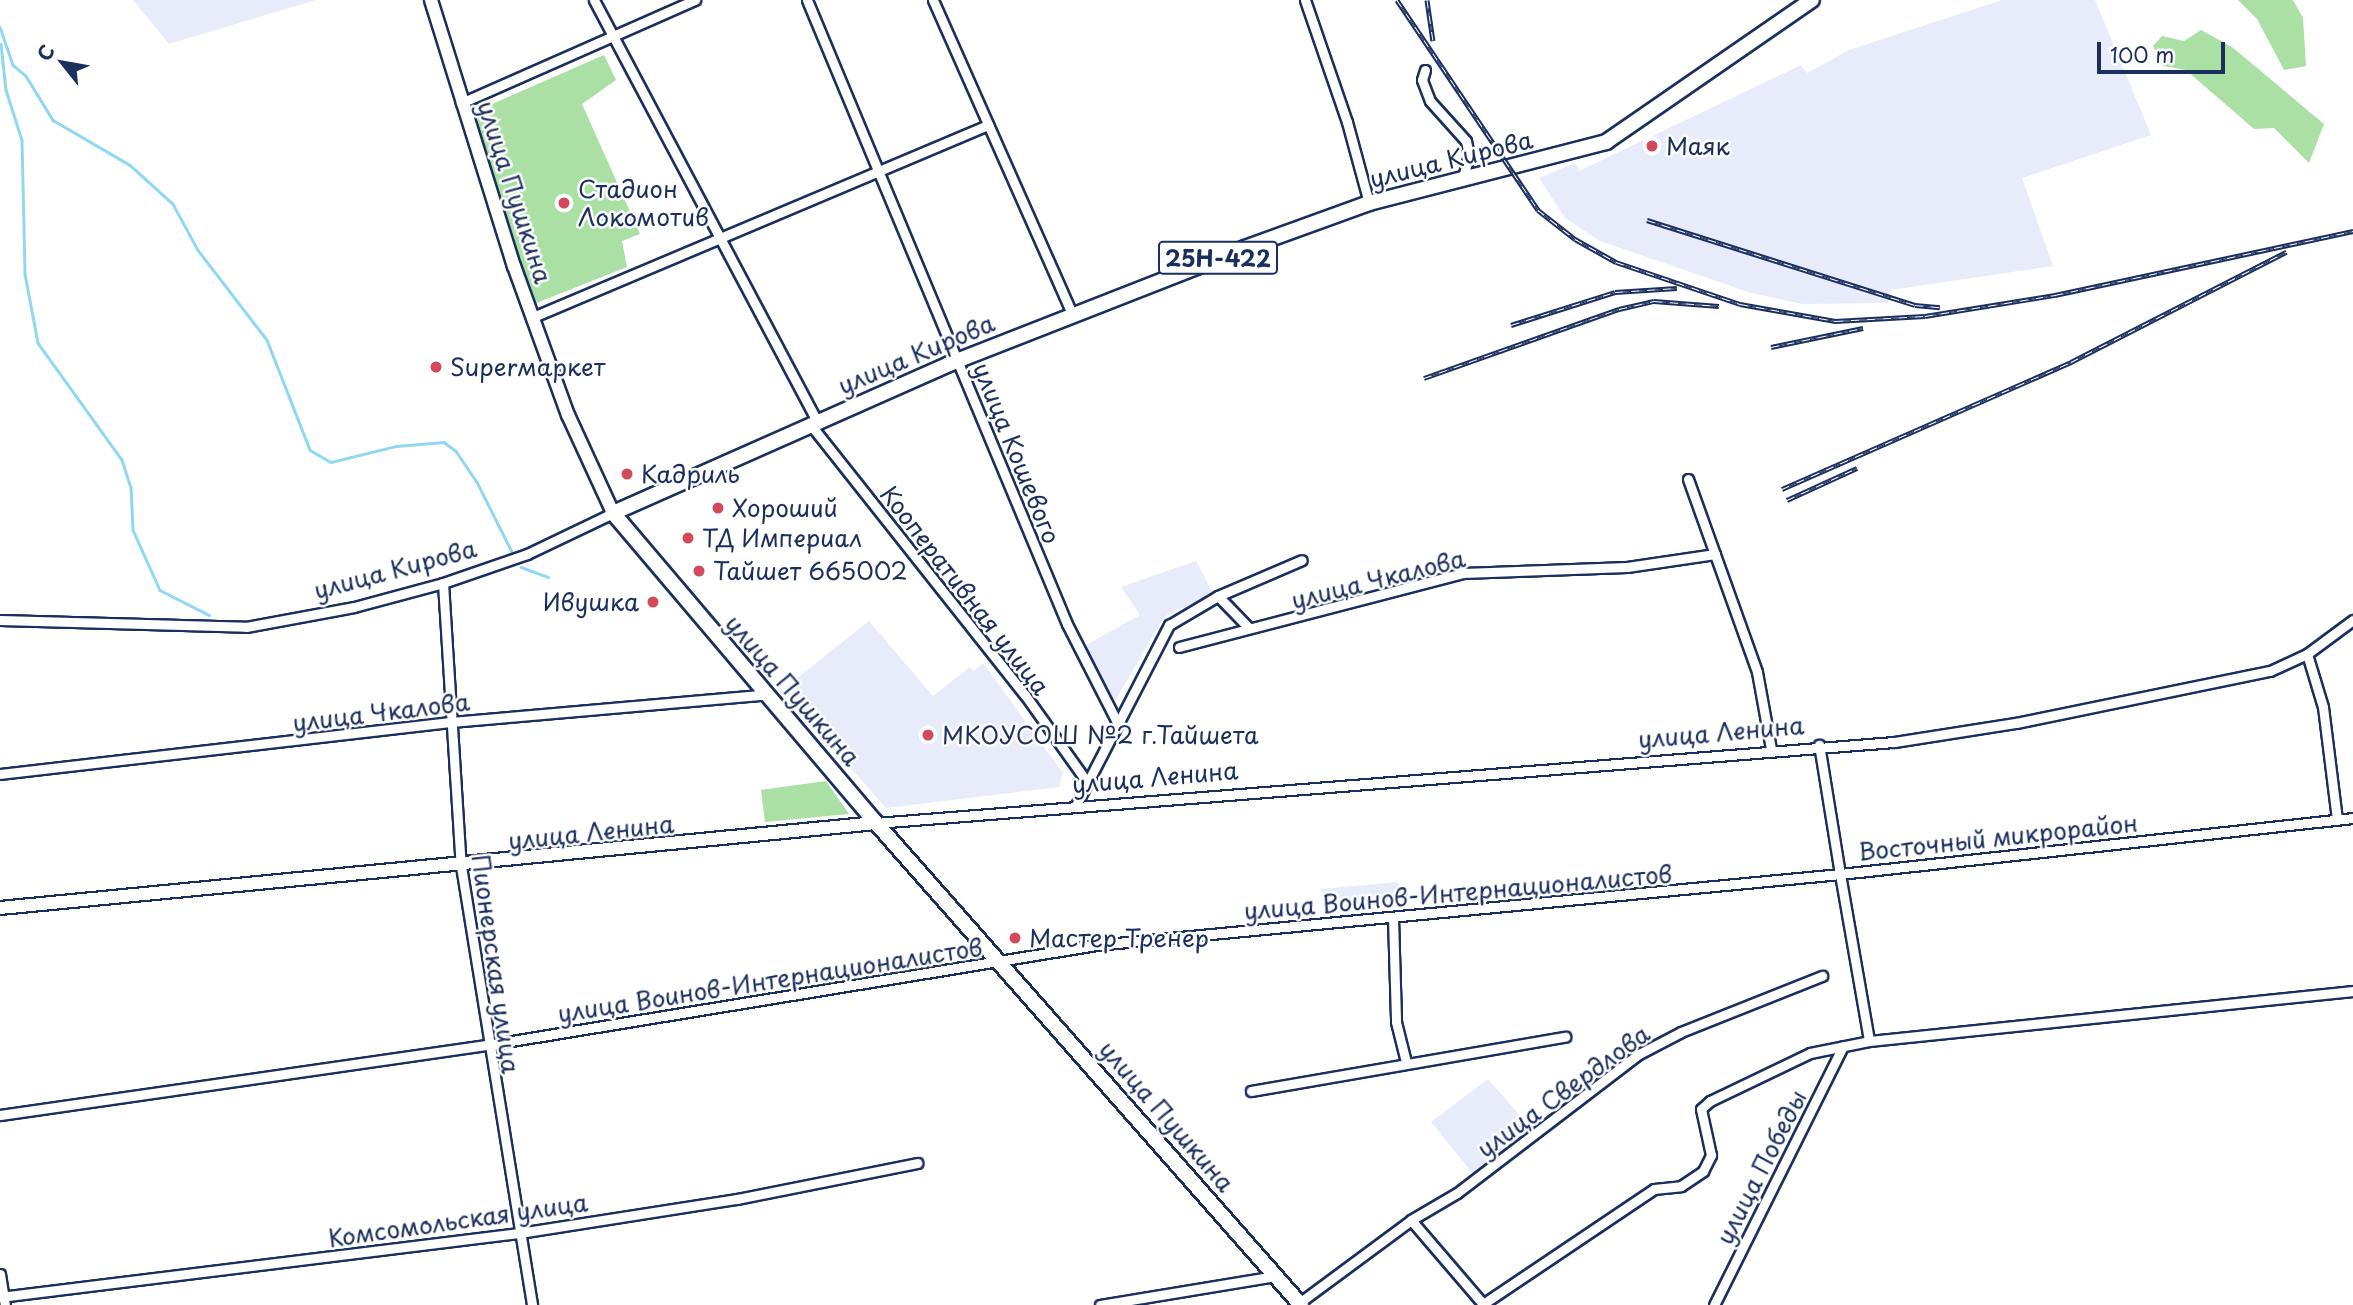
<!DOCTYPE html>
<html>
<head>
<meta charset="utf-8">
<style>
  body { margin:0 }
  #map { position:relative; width:2353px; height:1305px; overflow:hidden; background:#fff; font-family:"Playpen Sans",sans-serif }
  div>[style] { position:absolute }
  .built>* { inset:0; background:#e8ebfa }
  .green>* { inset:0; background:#aae0a3 }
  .stream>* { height:2.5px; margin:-1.25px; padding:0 1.25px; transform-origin:1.25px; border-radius:1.25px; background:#90d8f2 }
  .roads { filter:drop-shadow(2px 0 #1b2f5e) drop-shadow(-2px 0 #1b2f5e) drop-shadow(0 2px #1b2f5e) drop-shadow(0 -2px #1b2f5e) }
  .minor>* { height:9px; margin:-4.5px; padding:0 4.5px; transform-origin:4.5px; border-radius:4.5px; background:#fff }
  .secondary>* { height:12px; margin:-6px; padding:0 6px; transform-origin:6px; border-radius:6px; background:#fff }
  .primary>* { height:14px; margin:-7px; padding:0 7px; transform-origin:7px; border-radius:7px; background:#fff }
  .rail>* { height:5px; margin-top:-2.5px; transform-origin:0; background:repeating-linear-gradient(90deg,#fff 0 8px,#1b2f5e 0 16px); box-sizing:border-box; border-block:2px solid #1b2f5e }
  .dots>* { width:19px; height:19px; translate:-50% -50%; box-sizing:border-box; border:4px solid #fff; border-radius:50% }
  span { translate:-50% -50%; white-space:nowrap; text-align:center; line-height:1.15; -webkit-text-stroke:5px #fff; paint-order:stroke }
  .shield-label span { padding:2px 5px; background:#fff; border:2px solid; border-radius:5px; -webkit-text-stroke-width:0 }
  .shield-label { font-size:23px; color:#1b2f5e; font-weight:700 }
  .poi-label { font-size:24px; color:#1b2f5e }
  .left { translate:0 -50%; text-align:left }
  .right { translate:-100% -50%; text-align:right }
  .street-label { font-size:24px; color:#1b2f5e }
  .north { position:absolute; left:28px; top:28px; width:70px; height:70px; -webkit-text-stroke:5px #fff; paint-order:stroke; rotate:301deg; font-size:19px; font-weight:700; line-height:28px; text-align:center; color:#1b2f5e }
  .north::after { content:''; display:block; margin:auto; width:24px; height:32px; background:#1b2f5e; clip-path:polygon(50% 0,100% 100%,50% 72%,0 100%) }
  .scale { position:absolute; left:2097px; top:42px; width:128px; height:32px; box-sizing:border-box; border:4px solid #1b2f5e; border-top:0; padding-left:9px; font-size:21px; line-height:24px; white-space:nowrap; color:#1b2f5e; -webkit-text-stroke:5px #fff; paint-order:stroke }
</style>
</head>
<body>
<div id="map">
  <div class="built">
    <div style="clip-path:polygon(133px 0,316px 0,169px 44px)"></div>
    <div style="clip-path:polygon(2002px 0,2095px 0,2151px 135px,2022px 178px,2053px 266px,1891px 290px,1888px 303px,1803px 304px,1751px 293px,1600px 241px,1565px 218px,1539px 178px,1575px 163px,1579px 171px,1801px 65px,1807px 73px,1849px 50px)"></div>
    <div style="clip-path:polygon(1196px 561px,1213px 593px,1164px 617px,1115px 701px,1084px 646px,1140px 615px,1121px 587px)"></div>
    <div style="clip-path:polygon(869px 621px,933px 696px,970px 667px,973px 671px,983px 663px,1063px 773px,1059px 787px,886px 808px,782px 690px)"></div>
    <div style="clip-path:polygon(1398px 882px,1400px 899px,1323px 906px,1321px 889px)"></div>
    <div style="clip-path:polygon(1488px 1079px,1532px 1129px,1474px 1175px,1431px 1122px)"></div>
  </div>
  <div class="green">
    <div style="clip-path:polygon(2238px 0,2293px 0,2303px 18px,2306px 66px,2284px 70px,2257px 19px)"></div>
    <div style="clip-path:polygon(2201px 30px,2232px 47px,2324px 124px,2309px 163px,2274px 128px,2254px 129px,2186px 70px,2163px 66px,2153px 46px,2162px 36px,2184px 41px)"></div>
    <div style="clip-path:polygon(604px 55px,616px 80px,582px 104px,640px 234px,622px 241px,627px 267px,534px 304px,483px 147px,476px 111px)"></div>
    <div style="clip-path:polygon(826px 781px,849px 814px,765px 822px,761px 790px)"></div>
  </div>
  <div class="stream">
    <div style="left:0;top:27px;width:40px;rotate:71.1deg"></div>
    <div style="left:13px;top:65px;width:17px;rotate:40deg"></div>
    <div style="left:26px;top:76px;width:52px;rotate:58.5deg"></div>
    <div style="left:53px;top:120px;width:89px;rotate:30.3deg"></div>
    <div style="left:130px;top:165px;width:58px;rotate:42.2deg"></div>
    <div style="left:173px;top:204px;width:52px;rotate:61.5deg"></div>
    <div style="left:198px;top:250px;width:113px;rotate:52.5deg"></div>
    <div style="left:267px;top:340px;width:118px;rotate:68.6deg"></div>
    <div style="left:310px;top:450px;width:24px;rotate:30deg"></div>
    <div style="left:331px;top:462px;width:67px;rotate:-13.8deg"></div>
    <div style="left:396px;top:446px;width:48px;rotate:-4.8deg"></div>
    <div style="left:444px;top:442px;width:15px;rotate:37deg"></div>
    <div style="left:456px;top:451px;width:37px;rotate:56deg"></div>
    <div style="left:477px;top:482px;width:78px;rotate:63.4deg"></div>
    <div style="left:1px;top:44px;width:46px;rotate:83.8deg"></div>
    <div style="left:6px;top:90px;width:52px;rotate:72.3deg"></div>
    <div style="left:22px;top:140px;width:134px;rotate:88.7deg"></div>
    <div style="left:25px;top:274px;width:70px;rotate:79.3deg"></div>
    <div style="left:38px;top:343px;width:144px;rotate:54.3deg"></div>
    <div style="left:122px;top:460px;width:28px;rotate:72deg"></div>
    <div style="left:131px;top:487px;width:43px;rotate:87.3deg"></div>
    <div style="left:133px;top:530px;width:66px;rotate:65.8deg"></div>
    <div style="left:160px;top:590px;width:55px;rotate:27deg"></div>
    <div style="left:521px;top:567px;width:29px;rotate:20deg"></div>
  </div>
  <div class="roads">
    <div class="minor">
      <div style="left:594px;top:0;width:476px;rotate:62.1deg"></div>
      <div style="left:807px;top:0;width:676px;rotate:67.38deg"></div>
      <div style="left:1067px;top:624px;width:112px;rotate:63deg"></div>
      <div style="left:933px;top:0;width:343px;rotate:66.1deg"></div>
      <div style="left:1305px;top:0;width:129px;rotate:71deg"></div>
      <div style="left:1347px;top:122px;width:84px;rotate:74.8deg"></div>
      <div style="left:1425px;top:70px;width:10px;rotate:107deg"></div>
      <div style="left:1422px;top:80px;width:22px;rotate:69deg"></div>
      <div style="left:1430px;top:101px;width:54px;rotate:48deg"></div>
      <div style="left:1466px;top:141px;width:14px;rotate:78deg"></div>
      <div style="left:1469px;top:155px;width:23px;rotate:105deg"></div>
      <div style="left:461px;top:103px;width:256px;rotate:-23.8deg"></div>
      <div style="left:533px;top:317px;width:494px;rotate:-22.9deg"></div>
      <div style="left:810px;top:424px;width:346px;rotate:51.6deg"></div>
      <div style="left:1025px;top:695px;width:107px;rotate:54.5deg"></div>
      <div style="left:1688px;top:479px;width:205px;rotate:70.3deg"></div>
      <div style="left:1757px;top:672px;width:78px;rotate:79.7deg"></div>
      <div style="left:443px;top:583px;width:284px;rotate:86.4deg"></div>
      <div style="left:461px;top:866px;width:445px;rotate:80.8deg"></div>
      <div style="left:1218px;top:596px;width:43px;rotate:45.9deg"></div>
      <div style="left:0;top:620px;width:246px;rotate:1.6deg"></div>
      <div style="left:246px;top:627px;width:110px;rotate:-10.5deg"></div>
      <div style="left:354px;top:607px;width:92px;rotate:-15.1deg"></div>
      <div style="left:443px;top:583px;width:89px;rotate:-19deg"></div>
      <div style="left:527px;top:554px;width:95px;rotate:-25.5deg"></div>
      <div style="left:1179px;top:647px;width:293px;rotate:-14.6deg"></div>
      <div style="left:1463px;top:573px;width:164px;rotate:-2.1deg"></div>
      <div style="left:1627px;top:567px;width:89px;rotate:-8.4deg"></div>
      <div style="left:2307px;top:654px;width:55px;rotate:73.2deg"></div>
      <div style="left:2323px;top:707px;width:113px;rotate:82.9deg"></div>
      <div style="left:0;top:774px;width:453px;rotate:-6.6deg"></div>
      <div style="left:450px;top:722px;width:318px;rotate:-5deg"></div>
      <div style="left:1076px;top:805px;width:203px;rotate:-62.7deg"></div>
      <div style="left:1169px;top:625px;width:57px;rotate:-30.6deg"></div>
      <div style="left:1218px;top:596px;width:91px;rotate:-23.2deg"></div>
      <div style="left:2353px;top:818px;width:516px;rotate:173.77deg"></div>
      <div style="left:1840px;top:874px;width:169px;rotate:80.1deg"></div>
      <div style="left:1869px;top:1041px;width:487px;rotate:-5.9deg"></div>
      <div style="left:876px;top:823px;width:1021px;rotate:-4.55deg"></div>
      <div style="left:1894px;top:742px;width:123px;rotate:-8.9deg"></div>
      <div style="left:2016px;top:723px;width:259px;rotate:-11.6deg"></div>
      <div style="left:2270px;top:671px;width:41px;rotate:-24.7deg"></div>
      <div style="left:2307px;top:654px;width:57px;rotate:-36.5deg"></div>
      <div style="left:1393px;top:918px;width:104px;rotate:88.3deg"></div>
      <div style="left:1396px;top:1022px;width:41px;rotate:76deg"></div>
      <div style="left:1251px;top:1091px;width:319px;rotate:-9.8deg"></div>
      <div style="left:0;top:1115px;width:492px;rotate:-8.2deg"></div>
      <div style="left:487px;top:1045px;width:617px;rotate:-9.32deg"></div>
      <div style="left:1096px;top:945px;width:747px;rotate:-5.45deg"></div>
      <div style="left:1840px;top:874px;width:131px;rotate:-99.2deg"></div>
      <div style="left:1411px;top:1220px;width:111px;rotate:49.4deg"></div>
      <div style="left:1483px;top:1304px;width:206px;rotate:-33.9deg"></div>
      <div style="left:1654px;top:1189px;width:27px;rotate:-6deg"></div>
      <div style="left:1681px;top:1186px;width:27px;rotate:-34deg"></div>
      <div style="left:1703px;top:1171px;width:18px;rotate:-63deg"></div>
      <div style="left:1711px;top:1155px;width:47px;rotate:-102.3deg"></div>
      <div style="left:1701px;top:1109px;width:12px;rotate:-42deg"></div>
      <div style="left:1710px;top:1101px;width:111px;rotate:-25.6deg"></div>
      <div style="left:1810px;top:1053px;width:60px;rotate:-11.5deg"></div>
      <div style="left:0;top:1274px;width:31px;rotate:81deg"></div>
      <div style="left:0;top:1297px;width:523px;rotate:-7.03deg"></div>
      <div style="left:519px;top:1233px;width:221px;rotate:-8.9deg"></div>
      <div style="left:737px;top:1199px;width:184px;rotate:-11.3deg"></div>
      <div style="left:1299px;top:1303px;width:139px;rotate:-36.5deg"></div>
      <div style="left:1411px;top:1220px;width:53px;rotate:-30.4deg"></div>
      <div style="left:1457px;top:1193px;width:229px;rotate:-37.4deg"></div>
      <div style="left:1639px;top:1054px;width:47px;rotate:-27.6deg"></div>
      <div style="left:1681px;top:1032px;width:152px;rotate:-21.7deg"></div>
      <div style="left:1100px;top:1305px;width:178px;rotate:-9.4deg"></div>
      <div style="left:1714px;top:1305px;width:289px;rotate:-63.5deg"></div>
    </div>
    <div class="secondary">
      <div style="left:431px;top:0;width:279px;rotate:72.7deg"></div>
      <div style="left:514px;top:266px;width:158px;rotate:70.1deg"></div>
      <div style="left:568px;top:415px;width:108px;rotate:65.3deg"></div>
      <div style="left:0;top:908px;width:880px;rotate:-5.54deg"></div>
    </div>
    <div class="primary">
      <div style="left:1301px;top:1305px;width:643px;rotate:-131.4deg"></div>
      <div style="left:876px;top:823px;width:407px;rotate:-130.3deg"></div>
      <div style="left:613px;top:513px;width:368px;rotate:-23.9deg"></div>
      <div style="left:949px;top:364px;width:318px;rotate:-21.4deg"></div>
      <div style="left:1245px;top:248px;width:132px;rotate:-19.9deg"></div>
      <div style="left:1369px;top:203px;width:245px;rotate:-14.4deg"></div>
      <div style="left:1606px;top:142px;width:250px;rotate:-34.6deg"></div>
    </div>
  </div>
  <div class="rail">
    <div style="left:1397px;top:0;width:253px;rotate:56.1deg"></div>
    <div style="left:1538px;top:210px;width:47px;rotate:38.1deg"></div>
    <div style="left:1575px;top:239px;width:47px;rotate:29.3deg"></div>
    <div style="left:1616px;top:262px;width:131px;rotate:18.7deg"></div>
    <div style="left:1740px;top:304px;width:97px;rotate:10.1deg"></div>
    <div style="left:1835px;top:321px;width:90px;rotate:-3.2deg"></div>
    <div style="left:1925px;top:316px;width:132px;rotate:-9.2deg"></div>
    <div style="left:2055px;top:295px;width:305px;rotate:-12.1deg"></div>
    <div style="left:1427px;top:0;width:41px;rotate:81.7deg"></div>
    <div style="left:1647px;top:220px;width:281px;rotate:17.6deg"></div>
    <div style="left:1915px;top:305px;width:25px;rotate:5deg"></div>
    <div style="left:1511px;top:325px;width:109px;rotate:-17.6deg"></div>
    <div style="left:1615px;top:292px;width:62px;rotate:-3.7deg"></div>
    <div style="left:1771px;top:347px;width:94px;rotate:-11.7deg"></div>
    <div style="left:1424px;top:378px;width:207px;rotate:-19.5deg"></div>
    <div style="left:1619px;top:309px;width:36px;rotate:-13deg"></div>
    <div style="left:1654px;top:301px;width:65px;rotate:4.4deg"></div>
    <div style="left:1782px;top:489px;width:316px;rotate:-23.7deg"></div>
    <div style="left:2071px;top:362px;width:242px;rotate:-27.1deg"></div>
    <div style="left:1787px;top:500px;width:77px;rotate:-24.6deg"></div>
  </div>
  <div class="dots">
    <div style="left:1652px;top:146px;background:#d1495b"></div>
    <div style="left:564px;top:203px;background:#d1495b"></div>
    <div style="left:436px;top:367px;background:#d1495b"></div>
    <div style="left:627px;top:474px;background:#d1495b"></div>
    <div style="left:718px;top:508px;background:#d1495b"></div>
    <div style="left:688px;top:538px;background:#d1495b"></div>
    <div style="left:699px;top:571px;background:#d1495b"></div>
    <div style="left:653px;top:602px;background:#d1495b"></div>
    <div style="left:928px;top:735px;background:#d1495b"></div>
    <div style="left:1015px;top:938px;background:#d1495b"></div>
  </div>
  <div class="shield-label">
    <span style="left:1218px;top:258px">25Н-422</span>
  </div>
  <div class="poi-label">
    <span class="left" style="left:1666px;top:146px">Маяк</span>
    <span class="left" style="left:578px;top:203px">Стадион<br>Локомотив</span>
    <span class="left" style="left:450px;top:367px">Superмаркет</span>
    <span class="left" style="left:641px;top:474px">Кадриль</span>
    <span class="left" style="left:732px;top:508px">Хороший</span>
    <span class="left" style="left:702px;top:538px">ТД Империал</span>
    <span class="left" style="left:713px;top:571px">Тайшет 665002</span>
    <span class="right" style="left:639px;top:602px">Ивушка</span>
    <span class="left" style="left:942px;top:735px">МКОУСОШ №2 г.Тайшета</span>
    <span class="left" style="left:1029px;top:938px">Мастер Тренер</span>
  </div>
  <div class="street-label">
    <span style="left:1451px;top:159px;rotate:-14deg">улица Кирова</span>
    <span style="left:515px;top:192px;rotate:72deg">улица Пушкина</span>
    <span style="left:916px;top:354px;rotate:-23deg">улица Кирова</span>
    <span style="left:1017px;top:453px;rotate:68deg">улица Кошевого</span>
    <span style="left:395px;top:569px;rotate:-15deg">улица Кирова</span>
    <span style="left:1378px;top:579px;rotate:-14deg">улица Чкалова</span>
    <span style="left:965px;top:590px;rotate:52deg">Кооперативная улица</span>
    <span style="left:793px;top:690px;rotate:49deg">улица Пушкина</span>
    <span style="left:381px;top:712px;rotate:-7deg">улица Чкалова</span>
    <span style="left:1721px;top:732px;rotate:-5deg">улица Ленина</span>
    <span style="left:1155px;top:777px;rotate:-5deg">улица Ленина</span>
    <span style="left:591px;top:832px;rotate:-6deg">улица Ленина</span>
    <span style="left:1998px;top:837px;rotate:-6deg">Восточный микрорайон</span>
    <span style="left:1458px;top:892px;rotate:-5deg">улица Воинов-Интернационалистов</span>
    <span style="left:496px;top:964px;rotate:82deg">Пионерская улица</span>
    <span style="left:770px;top:980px;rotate:-9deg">улица Воинов-Интернационалистов</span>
    <span style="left:1563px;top:1091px;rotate:-36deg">улица Свердлова</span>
    <span style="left:1167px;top:1116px;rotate:49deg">улица Пушкина</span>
    <span style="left:1761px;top:1167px;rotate:-63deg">улица Победы</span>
    <span style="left:458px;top:1220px;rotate:-8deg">Комсомольская улица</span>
  </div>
  <div class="north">С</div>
  <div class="scale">100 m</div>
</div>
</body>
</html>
